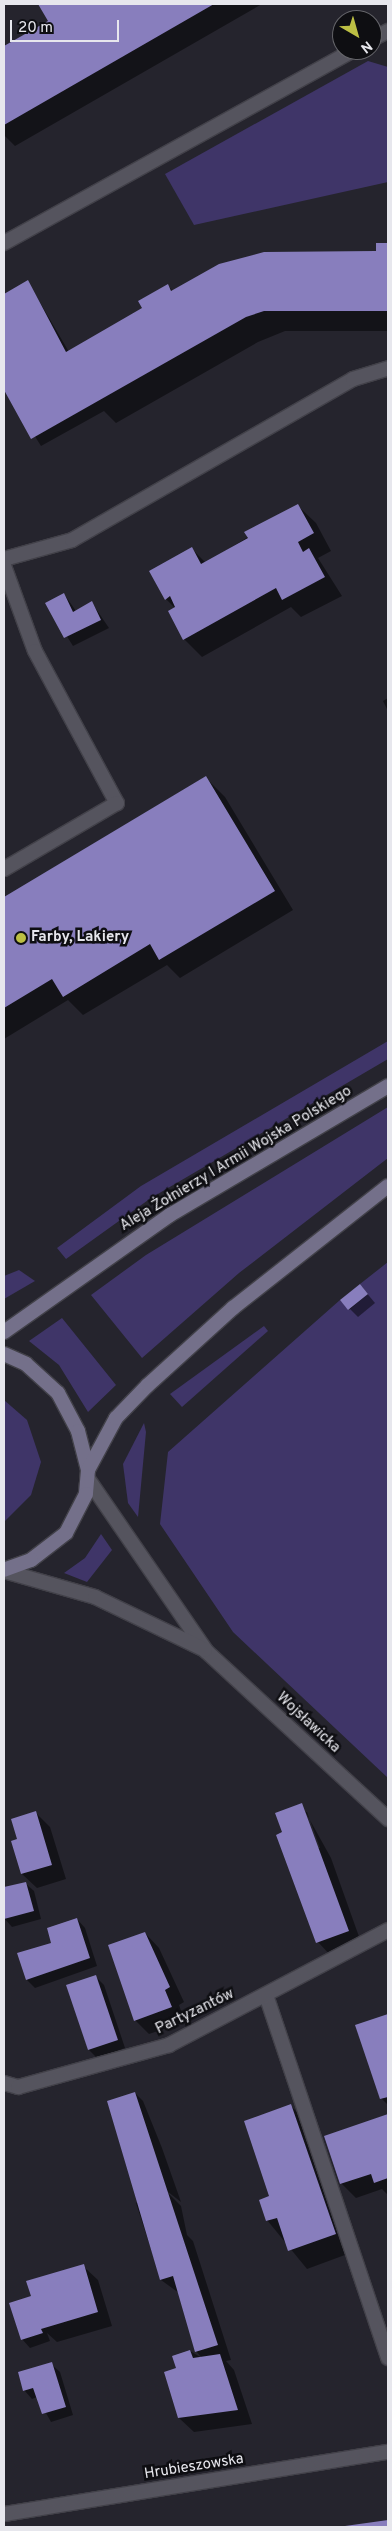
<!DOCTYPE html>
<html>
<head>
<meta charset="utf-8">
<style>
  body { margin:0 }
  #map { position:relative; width:392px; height:2531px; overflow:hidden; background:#25242d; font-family:Overpass,sans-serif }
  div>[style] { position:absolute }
  .green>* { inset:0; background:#3f3568 }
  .shadow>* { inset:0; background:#0007 }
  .building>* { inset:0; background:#887ebd }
  .roads { filter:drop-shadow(1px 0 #424149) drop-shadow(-1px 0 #424149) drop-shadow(0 1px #424149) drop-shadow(0 -1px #424149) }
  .minor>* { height:14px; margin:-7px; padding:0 7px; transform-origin:7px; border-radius:7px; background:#55545e }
  .tertiary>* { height:14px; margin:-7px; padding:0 7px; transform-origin:7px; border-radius:7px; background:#55545e }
  .secondary>* { height:14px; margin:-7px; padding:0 7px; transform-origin:7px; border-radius:7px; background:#74708a }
  .dots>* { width:14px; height:14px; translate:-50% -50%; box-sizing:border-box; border:2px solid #0e0e12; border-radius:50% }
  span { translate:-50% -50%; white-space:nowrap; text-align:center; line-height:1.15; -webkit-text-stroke:5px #0e0e12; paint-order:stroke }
  .poi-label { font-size:15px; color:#e7e7ed; font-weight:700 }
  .left { translate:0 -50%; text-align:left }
  .street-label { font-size:15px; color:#e7e7ed }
  .frame { position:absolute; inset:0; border:5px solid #e7e7ed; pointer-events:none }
  .north { position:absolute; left:332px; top:10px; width:50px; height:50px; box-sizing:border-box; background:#0e0e12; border:1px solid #65656a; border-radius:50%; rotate:142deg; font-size:14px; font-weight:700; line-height:20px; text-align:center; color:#e7e7ed }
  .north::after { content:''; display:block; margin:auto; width:18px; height:22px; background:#bcbf44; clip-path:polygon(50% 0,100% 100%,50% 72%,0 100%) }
  .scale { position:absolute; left:10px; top:20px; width:109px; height:22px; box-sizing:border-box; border:2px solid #e7e7ed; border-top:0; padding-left:6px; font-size:15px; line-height:18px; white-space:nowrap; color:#e7e7ed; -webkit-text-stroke:4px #0e0e12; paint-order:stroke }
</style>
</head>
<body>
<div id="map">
  <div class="green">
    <div style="clip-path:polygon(368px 61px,388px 67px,388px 182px,194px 225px,165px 174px)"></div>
    <div style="clip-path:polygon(388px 1041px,388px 1059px,151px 1198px,66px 1259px,57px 1248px,141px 1186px)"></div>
    <div style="clip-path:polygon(388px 1107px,388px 1158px,239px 1273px,142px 1358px,91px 1295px,146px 1255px)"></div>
    <div style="clip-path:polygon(388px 1262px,388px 1778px,233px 1632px,160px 1524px,168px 1452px,340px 1300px,349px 1310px,368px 1294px,360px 1284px)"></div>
    <div style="clip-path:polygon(19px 1270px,35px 1281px,4px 1299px,4px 1276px)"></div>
    <div style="clip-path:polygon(62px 1318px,116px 1385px,88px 1412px,59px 1365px,29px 1341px)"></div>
    <div style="clip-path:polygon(264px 1326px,268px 1331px,182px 1407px,170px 1394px)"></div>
    <div style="clip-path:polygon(4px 1400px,27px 1420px,41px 1462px,31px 1495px,4px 1522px)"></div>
    <div style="clip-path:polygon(144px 1423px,146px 1432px,138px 1517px,128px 1503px,123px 1464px)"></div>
    <div style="clip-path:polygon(101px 1534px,112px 1550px,87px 1582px,64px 1573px,85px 1558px)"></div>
  </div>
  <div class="shadow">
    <div style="clip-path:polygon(39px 4px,262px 4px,15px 146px,4px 135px,4px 47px,49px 21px)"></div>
    <div style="clip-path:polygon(377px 244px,388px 244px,388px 331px,285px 331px,258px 342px,116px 423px,104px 411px,41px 446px,4px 387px,4px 295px,28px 282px,69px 352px,144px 309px,167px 285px,173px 291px,378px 252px)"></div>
    <div style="clip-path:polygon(298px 506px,316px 523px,331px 551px,318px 558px,342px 596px,301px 617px,291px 607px,202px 657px,184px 639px,175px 608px,166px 599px,192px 549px,206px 563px)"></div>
    <div style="clip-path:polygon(64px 594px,76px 611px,92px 603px,109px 628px,73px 646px,46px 603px)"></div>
    <div style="clip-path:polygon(388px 698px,388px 711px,383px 701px)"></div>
    <div style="clip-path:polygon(205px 777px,225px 797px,293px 910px,180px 978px,167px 965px,83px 1015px,68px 1000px,4px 1039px,4px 898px)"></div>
    <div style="clip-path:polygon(360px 1285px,375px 1303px,358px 1317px,341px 1300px)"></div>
    <div style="clip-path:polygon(evenodd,301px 1804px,331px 1858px,362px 1945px,332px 1957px,318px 1942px,284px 1833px,301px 1804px,304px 1812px,307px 1812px,320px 1848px,318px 1848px,304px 1812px)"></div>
    <div style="clip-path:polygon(36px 1813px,50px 1827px,66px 1879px,37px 1888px,22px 1874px,12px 1842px,19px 1840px)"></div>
    <div style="clip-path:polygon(25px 1883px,34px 1891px,41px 1919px,12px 1927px,4px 1918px,4px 1888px)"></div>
    <div style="clip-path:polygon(77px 1919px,85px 1928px,97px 1966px,35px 1988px,27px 1980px)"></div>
    <div style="clip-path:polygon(145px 1933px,159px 1948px,184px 2002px,179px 2005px,185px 2022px,149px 2034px,135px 2020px)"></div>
    <div style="clip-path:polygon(95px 1976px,104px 1985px,125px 2048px,97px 2058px,89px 2050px)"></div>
    <div style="clip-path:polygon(388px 2015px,388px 2105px,382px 2099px,357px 2026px)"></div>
    <div style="clip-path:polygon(135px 2093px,143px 2101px,162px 2148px,181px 2202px,163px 2188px,181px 2206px,187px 2235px,193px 2241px,231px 2360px,226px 2361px,234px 2370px,252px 2424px,194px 2432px,179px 2418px,177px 2369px,190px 2351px,202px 2358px,196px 2351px,179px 2293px,161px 2280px,136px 2203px,141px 2201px)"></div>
    <div style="clip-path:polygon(291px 2106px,309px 2124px,353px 2252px,307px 2269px,267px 2220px)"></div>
    <div style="clip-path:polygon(388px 2115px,388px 2195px,382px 2189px,356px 2198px,341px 2183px,325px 2137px)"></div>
    <div style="clip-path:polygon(83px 2266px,98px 2280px,112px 2326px,57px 2342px,47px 2333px,50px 2341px,30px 2348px,22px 2339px,32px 2296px)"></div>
    <div style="clip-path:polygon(51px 2364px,60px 2372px,73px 2415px,51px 2422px,37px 2397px,32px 2399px,24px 2390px)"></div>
  </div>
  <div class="building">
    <div style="clip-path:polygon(38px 4px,214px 4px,4px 125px,4px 46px,48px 21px)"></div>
    <div style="clip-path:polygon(376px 243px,388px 243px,388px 311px,264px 311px,246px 317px,31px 439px,4px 390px,4px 294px,28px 280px,66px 352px,142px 308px,138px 301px,168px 284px,171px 291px,219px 264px,264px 252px,376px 251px)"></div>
    <div style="clip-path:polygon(298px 504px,314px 533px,298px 542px,303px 552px,309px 548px,325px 577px,282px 600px,276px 588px,183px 640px,168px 611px,175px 607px,170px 596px,165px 600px,149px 571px,192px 547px,201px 564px,248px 538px,244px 532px)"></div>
    <div style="clip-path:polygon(64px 593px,73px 612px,92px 601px,101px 620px,64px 638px,45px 603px)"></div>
    <div style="clip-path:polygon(206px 776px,275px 891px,159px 960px,150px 944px,63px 997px,52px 979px,4px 1008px,4px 897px)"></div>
    <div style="clip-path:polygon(360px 1284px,368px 1294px,348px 1310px,340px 1300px)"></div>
    <div style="clip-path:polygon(302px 1803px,349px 1931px,316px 1943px,276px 1835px,282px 1832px,275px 1813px)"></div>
    <div style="clip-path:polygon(36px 1811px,52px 1865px,21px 1874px,11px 1841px,17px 1839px,11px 1819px)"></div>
    <div style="clip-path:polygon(26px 1882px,34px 1911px,4px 1919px,4px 1887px)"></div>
    <div style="clip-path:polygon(77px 1918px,90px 1958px,26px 1980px,17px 1953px,51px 1943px,47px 1928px)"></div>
    <div style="clip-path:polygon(145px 1932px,170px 1987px,165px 1990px,172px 2007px,134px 2021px,108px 1945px)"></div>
    <div style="clip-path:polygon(96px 1975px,118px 2040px,88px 2050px,66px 1985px)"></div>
    <div style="clip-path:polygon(388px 2014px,388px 2097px,380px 2099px,355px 2025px)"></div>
    <div style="clip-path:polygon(135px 2092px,218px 2345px,195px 2352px,173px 2276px,160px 2280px,107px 2101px)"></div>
    <div style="clip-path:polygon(291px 2104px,336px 2234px,288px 2251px,277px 2218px,266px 2221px,259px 2200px,269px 2196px,244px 2121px)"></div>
    <div style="clip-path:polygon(388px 2114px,388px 2178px,374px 2183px,371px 2174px,340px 2184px,324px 2136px)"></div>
    <div style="clip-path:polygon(84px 2264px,98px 2312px,41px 2329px,43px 2333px,21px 2340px,9px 2303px,31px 2296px,26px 2281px)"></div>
    <div style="clip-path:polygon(190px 2350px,193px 2358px,220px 2354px,238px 2410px,178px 2418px,164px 2372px,176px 2368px,172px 2356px)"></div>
    <div style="clip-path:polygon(52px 2362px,66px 2407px,42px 2414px,33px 2388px,23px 2391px,18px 2372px)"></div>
    <div style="clip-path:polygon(388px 2520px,388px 2527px,345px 2527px,345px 2526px)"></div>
  </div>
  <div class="roads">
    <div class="minor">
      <div style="left:4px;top:559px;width:71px;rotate:-15.6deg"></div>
      <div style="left:72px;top:540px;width:324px;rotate:-29.8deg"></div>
      <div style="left:353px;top:379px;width:37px;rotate:-17deg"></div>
      <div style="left:4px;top:566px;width:90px;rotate:70deg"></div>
      <div style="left:35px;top:651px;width:173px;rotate:61.7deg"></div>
      <div style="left:117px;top:803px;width:131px;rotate:149.7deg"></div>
      <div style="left:88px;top:1479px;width:209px;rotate:55.5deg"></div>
      <div style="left:206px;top:1651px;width:248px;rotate:42.7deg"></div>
      <div style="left:4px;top:1571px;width:95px;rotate:15.9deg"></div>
      <div style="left:95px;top:1597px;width:122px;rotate:25.7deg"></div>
      <div style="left:266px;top:1995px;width:383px;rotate:71.4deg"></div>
      <div style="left:4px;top:2083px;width:15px;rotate:16deg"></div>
      <div style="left:18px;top:2087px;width:157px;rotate:-15.5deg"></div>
      <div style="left:169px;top:2045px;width:247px;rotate:-27.7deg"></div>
    </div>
    <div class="tertiary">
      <div style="left:372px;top:39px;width:18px;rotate:-27deg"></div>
      <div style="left:4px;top:243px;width:399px;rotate:-28.9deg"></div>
      <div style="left:4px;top:2514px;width:389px;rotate:-9.2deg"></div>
    </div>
    <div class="secondary">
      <div style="left:4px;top:1332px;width:203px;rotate:-35.2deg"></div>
      <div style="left:170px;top:1215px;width:253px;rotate:-30.6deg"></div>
      <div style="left:4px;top:1354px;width:24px;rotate:24deg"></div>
      <div style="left:26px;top:1364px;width:43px;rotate:42.2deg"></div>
      <div style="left:58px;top:1393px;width:43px;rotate:62.2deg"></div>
      <div style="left:78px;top:1431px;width:40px;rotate:75.6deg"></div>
      <div style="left:88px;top:1470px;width:24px;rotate:95deg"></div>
      <div style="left:86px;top:1494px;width:44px;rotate:117.1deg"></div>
      <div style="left:66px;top:1533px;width:44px;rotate:142.4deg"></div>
      <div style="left:31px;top:1560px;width:29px;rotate:160deg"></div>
      <div style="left:88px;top:1470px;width:59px;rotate:-61.7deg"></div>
      <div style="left:116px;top:1418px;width:46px;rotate:-45.9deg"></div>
      <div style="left:148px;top:1385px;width:115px;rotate:-42.2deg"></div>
      <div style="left:233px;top:1308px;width:197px;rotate:-38.2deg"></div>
    </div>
  </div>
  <div class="dots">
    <div style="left:21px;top:938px;background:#bcbf44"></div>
  </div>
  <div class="poi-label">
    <span class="left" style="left:31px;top:938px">Farby, Lakiery</span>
  </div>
  <div class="street-label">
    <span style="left:236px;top:1159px;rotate:-31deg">Aleja Żołnierzy I Armii Wojska Polskiego</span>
    <span style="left:308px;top:1723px;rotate:43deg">Wojsławicka</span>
    <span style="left:195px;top:2012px;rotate:-26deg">Partyzantów</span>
    <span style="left:194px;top:2467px;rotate:-9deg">Hrubieszowska</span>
  </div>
  <div class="frame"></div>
  <div class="north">N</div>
  <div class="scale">20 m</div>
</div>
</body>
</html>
